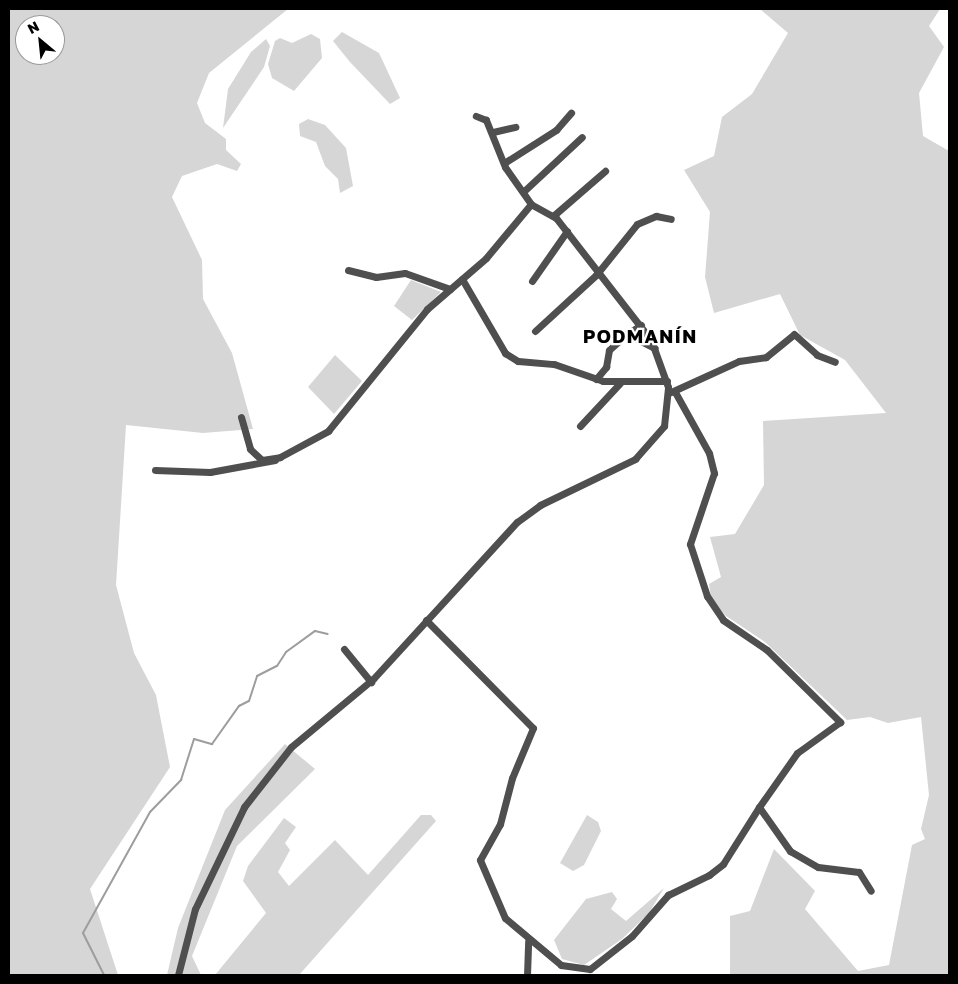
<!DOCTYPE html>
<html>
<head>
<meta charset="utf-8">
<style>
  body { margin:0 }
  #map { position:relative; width:958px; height:984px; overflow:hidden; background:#fff; font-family:"Golos Text",sans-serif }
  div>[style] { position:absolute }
  .green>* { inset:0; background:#d6d6d6 }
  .stream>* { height:2px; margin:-1px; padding:0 1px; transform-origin:1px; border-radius:1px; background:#9d9d9d }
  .minor>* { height:7px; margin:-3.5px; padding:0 3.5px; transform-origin:3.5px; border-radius:3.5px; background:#4f4f4f }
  span { translate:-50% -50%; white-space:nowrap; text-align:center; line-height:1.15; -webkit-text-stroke:4.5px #fff; paint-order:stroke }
  .district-label { font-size:19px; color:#000; font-weight:700; letter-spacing:1px }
  .frame { position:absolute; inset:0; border:10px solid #000; pointer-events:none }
  .north { position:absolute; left:15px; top:15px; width:50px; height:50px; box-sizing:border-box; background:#fff; border:1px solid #999; border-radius:50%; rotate:332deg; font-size:14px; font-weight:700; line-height:20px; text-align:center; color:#000 }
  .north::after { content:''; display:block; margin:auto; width:18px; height:22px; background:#000; clip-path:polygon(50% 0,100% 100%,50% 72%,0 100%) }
</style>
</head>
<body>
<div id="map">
  <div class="green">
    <div style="clip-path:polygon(evenodd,9px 9px,288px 9px,209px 73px,197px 103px,205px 123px,226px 139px,226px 150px,241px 164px,237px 171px,217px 164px,182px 176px,172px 197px,202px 260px,203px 299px,232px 353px,253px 429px,203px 433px,126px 425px,116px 585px,134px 653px,156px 695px,170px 767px,90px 889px,118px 975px,9px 975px,9px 9px,25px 25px,55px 25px,55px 55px,25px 55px,25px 25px)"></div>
    <div style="clip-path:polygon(760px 9px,940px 9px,929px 26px,944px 47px,919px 93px,923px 136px,949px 151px,949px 975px,730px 975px,730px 916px,750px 911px,774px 849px,815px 891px,805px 909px,858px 971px,889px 965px,912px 845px,925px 839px,921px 829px,929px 795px,921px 717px,888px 723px,870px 717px,847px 720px,765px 642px,726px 616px,711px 598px,709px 584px,721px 577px,710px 537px,735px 534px,764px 485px,763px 421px,886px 413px,845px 360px,800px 335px,780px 294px,714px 313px,705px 277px,710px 212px,684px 170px,714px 156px,722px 117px,752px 94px,788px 33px)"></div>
    <div style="clip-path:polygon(342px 32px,379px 53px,400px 98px,390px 104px,350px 62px,333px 41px)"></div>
    <div style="clip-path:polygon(311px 34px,320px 39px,322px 58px,294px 91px,272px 78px,268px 64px,275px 41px,280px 38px,292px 43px)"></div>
    <div style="clip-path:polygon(266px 39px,270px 46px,264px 67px,223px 128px,228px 89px,251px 52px)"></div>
    <div style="clip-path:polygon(308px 119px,325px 125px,346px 148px,353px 186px,340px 193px,338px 179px,325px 166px,316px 142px,300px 136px,299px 124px)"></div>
    <div style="clip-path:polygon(411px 280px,441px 292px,412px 320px,394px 306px)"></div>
    <div style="clip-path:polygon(335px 355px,362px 381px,334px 414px,308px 387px)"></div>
    <div style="clip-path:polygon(285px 744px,315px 769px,237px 846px,192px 956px,201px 975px,167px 975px,178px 928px,225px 810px)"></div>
    <div style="clip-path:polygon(421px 815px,431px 815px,436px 821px,299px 975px,215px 975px,266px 913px,243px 881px,248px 866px,284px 818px,296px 827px,285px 843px,290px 850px,278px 872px,289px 886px,335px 840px,368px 875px)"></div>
    <div style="clip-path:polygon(587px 815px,598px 822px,601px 831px,584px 865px,573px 871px,560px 863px)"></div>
    <div style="clip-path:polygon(664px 888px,649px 913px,622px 939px,584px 965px,562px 959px,554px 940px,586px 899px,612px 892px,617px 899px,611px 909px,626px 921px)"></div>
  </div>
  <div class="stream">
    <div style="left:104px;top:975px;width:47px;rotate:-116.6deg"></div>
    <div style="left:83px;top:933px;width:138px;rotate:-61deg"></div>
    <div style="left:150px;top:812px;width:45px;rotate:-45.9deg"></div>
    <div style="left:181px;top:780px;width:43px;rotate:-72.4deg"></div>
    <div style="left:194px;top:739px;width:19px;rotate:16deg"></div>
    <div style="left:212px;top:744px;width:47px;rotate:-54.6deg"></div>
    <div style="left:239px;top:706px;width:11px;rotate:-27deg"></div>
    <div style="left:249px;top:701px;width:26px;rotate:-72deg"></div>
    <div style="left:257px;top:676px;width:22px;rotate:-27deg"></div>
    <div style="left:277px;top:666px;width:17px;rotate:-57deg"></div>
    <div style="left:286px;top:652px;width:36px;rotate:-36deg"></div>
    <div style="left:315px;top:631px;width:13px;rotate:13deg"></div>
  </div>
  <div class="minor">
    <div style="left:493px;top:132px;width:23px;rotate:-13deg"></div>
    <div style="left:504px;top:163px;width:62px;rotate:-32.4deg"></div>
    <div style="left:556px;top:130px;width:23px;rotate:-49deg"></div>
    <div style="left:524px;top:191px;width:79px;rotate:-43deg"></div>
    <div style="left:553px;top:216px;width:69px;rotate:-40.9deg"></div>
    <div style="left:348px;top:270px;width:29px;rotate:14deg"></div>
    <div style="left:376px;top:277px;width:29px;rotate:-8deg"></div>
    <div style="left:405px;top:273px;width:48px;rotate:19.6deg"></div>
    <div style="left:462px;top:279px;width:86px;rotate:59.8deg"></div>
    <div style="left:505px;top:353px;width:15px;rotate:32deg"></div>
    <div style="left:518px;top:361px;width:36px;rotate:5deg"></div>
    <div style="left:554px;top:364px;width:52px;rotate:19.1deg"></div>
    <div style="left:603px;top:381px;width:64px"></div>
    <div style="left:532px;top:281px;width:61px;rotate:-55deg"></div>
    <div style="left:641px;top:325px;width:17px;rotate:147deg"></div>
    <div style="left:627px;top:334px;width:31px;rotate:27deg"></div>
    <div style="left:535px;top:331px;width:83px;rotate:-42.6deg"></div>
    <div style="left:596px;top:275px;width:65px;rotate:-51.2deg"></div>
    <div style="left:637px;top:224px;width:21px;rotate:-23deg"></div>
    <div style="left:656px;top:216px;width:15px;rotate:11deg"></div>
    <div style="left:596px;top:379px;width:16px;rotate:-50deg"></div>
    <div style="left:606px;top:367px;width:17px;rotate:-80deg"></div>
    <div style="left:609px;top:350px;width:24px;rotate:-42deg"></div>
    <div style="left:671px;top:392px;width:75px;rotate:-24.5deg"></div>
    <div style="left:739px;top:361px;width:27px;rotate:-8deg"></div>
    <div style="left:766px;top:357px;width:36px;rotate:-39deg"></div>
    <div style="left:794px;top:334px;width:31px;rotate:42deg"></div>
    <div style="left:817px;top:355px;width:19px;rotate:21deg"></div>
    <div style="left:675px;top:392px;width:70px;rotate:60.9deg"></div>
    <div style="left:709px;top:453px;width:21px;rotate:76deg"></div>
    <div style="left:714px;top:473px;width:75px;rotate:108.7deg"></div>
    <div style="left:690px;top:544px;width:55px;rotate:71.9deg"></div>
    <div style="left:707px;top:596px;width:29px;rotate:56deg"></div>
    <div style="left:723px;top:620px;width:53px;rotate:34.3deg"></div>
    <div style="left:767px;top:650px;width:103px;rotate:44.6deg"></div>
    <div style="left:840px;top:722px;width:53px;rotate:144.2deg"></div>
    <div style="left:797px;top:753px;width:66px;rotate:125.1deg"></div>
    <div style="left:241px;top:417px;width:33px;rotate:74deg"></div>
    <div style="left:250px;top:449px;width:16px;rotate:43deg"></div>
    <div style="left:262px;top:460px;width:18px;rotate:-9deg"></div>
    <div style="left:280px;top:457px;width:55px;rotate:-28.4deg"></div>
    <div style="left:328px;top:431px;width:157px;rotate:-50.9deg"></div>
    <div style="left:427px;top:309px;width:78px;rotate:-40.8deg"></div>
    <div style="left:486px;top:258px;width:70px;rotate:-50.2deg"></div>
    <div style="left:580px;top:426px;width:59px;rotate:-47.1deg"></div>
    <div style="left:155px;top:470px;width:55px;rotate:2.1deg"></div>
    <div style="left:210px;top:472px;width:66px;rotate:-10.5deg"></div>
    <div style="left:426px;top:620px;width:152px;rotate:45.3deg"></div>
    <div style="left:533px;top:728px;width:54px;rotate:112.8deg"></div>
    <div style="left:512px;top:778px;width:48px;rotate:104.6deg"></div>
    <div style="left:500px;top:824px;width:41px;rotate:119.1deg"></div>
    <div style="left:480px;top:860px;width:63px;rotate:66.7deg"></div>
    <div style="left:505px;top:918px;width:73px;rotate:40deg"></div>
    <div style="left:561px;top:965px;width:29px;rotate:8deg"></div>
    <div style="left:590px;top:969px;width:53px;rotate:-38.2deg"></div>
    <div style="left:632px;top:936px;width:55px;rotate:-48.7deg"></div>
    <div style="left:668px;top:895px;width:46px;rotate:-26deg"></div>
    <div style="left:709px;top:875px;width:18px;rotate:-38deg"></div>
    <div style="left:723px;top:864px;width:67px;rotate:-57.7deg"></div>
    <div style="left:759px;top:807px;width:54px;rotate:54.8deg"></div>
    <div style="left:790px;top:851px;width:32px;rotate:30deg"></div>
    <div style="left:818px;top:867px;width:41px;rotate:7deg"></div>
    <div style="left:859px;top:872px;width:22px;rotate:58deg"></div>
    <div style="left:344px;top:649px;width:43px;rotate:50.7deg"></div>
    <div style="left:178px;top:975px;width:68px;rotate:-75.6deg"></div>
    <div style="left:195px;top:909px;width:113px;rotate:-64.3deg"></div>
    <div style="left:244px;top:807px;width:76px;rotate:-51.9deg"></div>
    <div style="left:291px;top:747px;width:107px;rotate:-39.7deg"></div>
    <div style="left:373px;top:679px;width:213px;rotate:-47.5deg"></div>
    <div style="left:517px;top:522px;width:29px;rotate:-36deg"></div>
    <div style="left:540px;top:505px;width:106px;rotate:-25.8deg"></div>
    <div style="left:635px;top:459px;width:44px;rotate:-48.7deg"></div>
    <div style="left:664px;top:426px;width:39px;rotate:-84deg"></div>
    <div style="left:668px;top:387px;width:50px;rotate:-109.9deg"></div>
    <div style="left:651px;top:340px;width:155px;rotate:-127.9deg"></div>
    <div style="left:556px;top:218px;width:29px;rotate:-151deg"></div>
    <div style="left:531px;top:204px;width:45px;rotate:-125.1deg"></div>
    <div style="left:505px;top:167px;width:51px;rotate:-112deg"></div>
    <div style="left:486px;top:120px;width:11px;rotate:-158deg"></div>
    <div style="left:527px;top:975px;width:34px;rotate:-88deg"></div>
  </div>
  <div class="district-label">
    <span style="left:640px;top:336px">PODMANÍN</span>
  </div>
  <div class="frame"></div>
  <div class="north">N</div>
</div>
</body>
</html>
